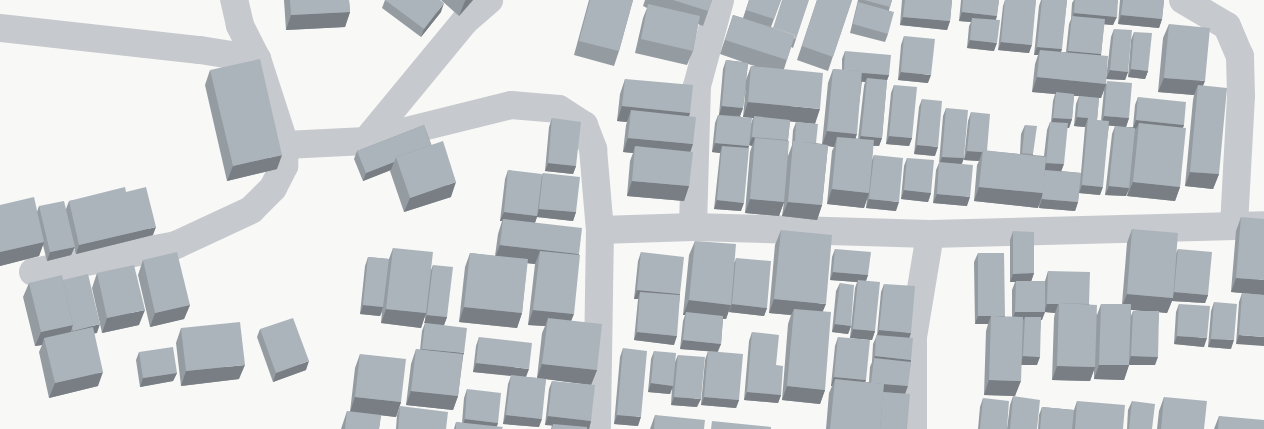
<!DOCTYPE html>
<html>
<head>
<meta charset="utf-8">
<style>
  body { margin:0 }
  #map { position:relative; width:1264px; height:429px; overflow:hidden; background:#f8f8f6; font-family:Figtree,sans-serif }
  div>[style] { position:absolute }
  .minor>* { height:28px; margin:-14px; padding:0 14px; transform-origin:14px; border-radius:14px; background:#c6c9cd }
  .wall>* { inset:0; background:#949ba1 }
  .shaded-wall>* { inset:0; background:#787e83 }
  .building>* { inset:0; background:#acb4bb }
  span { translate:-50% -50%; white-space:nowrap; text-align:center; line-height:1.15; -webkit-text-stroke:5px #fff; paint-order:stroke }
</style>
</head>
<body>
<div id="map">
  <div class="minor">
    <div style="left:1183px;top:0;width:51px;rotate:30.6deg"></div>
    <div style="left:1227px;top:26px;width:33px;rotate:67deg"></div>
    <div style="left:1240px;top:56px;width:40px;rotate:88.6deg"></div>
    <div style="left:1241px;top:96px;width:130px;rotate:93.1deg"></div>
    <div style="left:0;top:28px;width:201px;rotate:6.3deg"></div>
    <div style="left:200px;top:50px;width:58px;rotate:9deg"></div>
    <div style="left:366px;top:141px;width:156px;rotate:-50.5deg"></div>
    <div style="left:465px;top:21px;width:32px;rotate:-41deg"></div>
    <div style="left:285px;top:145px;width:81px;rotate:-2.8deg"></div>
    <div style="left:366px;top:141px;width:149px;rotate:-13.9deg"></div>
    <div style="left:511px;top:105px;width:48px;rotate:4.8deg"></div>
    <div style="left:559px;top:109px;width:30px;rotate:33deg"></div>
    <div style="left:584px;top:125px;width:26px;rotate:69deg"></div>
    <div style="left:593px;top:149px;width:81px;rotate:85.1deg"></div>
    <div style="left:600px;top:230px;width:199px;rotate:90.9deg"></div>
    <div style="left:693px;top:227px;width:141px;rotate:-88.4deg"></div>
    <div style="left:697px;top:86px;width:89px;rotate:-75deg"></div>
    <div style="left:600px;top:230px;width:93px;rotate:-1.8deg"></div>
    <div style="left:693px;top:227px;width:237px;rotate:1.7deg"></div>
    <div style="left:930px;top:234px;width:334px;rotate:-1.5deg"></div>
    <div style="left:33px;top:272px;width:146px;rotate:-10.7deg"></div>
    <div style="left:176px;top:245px;width:83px;rotate:-25deg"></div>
    <div style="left:251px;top:210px;width:31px;rotate:-45deg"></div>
    <div style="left:273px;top:188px;width:25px;rotate:-63deg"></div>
    <div style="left:284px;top:166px;width:21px;rotate:-87deg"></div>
    <div style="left:285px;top:145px;width:90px;rotate:-108deg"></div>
    <div style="left:257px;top:59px;width:38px;rotate:-117deg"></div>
    <div style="left:240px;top:25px;width:26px;rotate:-103deg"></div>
    <div style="left:913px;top:429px;width:92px;rotate:-90deg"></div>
    <div style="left:913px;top:337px;width:104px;rotate:-80.6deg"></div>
  </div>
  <div class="wall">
    <div style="clip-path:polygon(284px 0,349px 0,350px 12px,345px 27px,286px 30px)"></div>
    <div style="clip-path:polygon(385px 0,441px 12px,421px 37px,382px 8px)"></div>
    <div style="clip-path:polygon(441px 0,473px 0,459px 16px)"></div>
    <div style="clip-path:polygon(589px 0,633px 0,619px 51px,614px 66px,574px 55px)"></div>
    <div style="clip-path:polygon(645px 0,712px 0,703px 26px,698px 24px,693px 51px,687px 65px,635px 53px,643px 18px,647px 8px,643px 6px)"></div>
    <div style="clip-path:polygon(evenodd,749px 0,781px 0,771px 27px,796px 39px,793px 48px,791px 47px,784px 69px,790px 121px,788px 140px,788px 156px,792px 145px,793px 130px,796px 122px,816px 143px,822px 144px,828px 83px,833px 69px,842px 70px,842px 59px,845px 51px,889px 75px,887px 80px,882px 138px,879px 146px,873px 146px,872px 160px,874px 155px,896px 211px,866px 208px,867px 198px,864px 208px,827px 204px,832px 151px,834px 147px,828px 146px,822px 205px,817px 220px,782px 216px,784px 202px,779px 216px,745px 213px,750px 152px,752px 146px,749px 145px,748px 148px,741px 211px,714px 209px,720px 153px,712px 152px,715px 123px,718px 115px,719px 115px,723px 69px,726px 60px,743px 62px,720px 54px,733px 15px,743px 18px,749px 0,748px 64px,755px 66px,751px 66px,746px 80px,748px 64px,749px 0,862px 81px,865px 82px,864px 86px,858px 139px,855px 138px,862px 81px,749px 0,746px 86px,743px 117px,753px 118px,751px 124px,740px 116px,743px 108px,746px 86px)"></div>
    <div style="clip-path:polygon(817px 0,852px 0,828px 71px,797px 60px)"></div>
    <div style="clip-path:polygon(858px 0,892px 0,889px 10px,888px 34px,885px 42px,850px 33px)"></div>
    <div style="clip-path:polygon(902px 0,952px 0,950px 21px,947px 30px,900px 25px)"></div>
    <div style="clip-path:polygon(961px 0,999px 0,996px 20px,994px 51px,967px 48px,969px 26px,971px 22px,959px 21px)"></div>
    <div style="clip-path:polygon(1005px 0,1036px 0,1029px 53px,998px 50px,1003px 6px)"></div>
    <div style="clip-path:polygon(evenodd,1041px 0,1067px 0,1061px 52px,1066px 52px,1069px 24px,1071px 19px,1072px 3px,1074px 0,1118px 0,1113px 25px,1104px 24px,1101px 55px,1106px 83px,1129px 118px,1126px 127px,1133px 127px,1135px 105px,1138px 97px,1184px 125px,1183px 127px,1180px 187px,1175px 201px,1127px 196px,1128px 191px,1126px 196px,1105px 195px,1112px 134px,1115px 126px,1109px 125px,1100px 195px,1079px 193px,1078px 202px,1075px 211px,1039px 208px,1039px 202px,1038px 208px,974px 201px,977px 165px,979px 161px,964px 160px,968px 121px,971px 112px,987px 151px,1020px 154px,1021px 134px,1025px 125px,1033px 154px,1033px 155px,1044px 156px,1047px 130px,1050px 122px,1051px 122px,1053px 101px,1055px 94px,1032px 92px,1035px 64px,1038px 55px,1034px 55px,1039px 6px,1041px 0,1104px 90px,1101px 121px,1097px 120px,1099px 98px,1101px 98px,1104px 90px,1041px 0,1074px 96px,1079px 96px,1076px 104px,1074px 126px,1085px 127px,1081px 173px,1061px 171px,1067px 128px,1069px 128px,1072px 119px,1074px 96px)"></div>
    <div style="clip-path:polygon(1120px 0,1164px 0,1162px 19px,1159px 28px,1118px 24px)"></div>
    <div style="clip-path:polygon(1169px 24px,1203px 86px,1219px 174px,1213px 189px,1185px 186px,1193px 100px,1194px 95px,1158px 92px,1163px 38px)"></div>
    <div style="clip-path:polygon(1114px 29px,1128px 72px,1125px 80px,1106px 79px,1111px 37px)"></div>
    <div style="clip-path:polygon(1134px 32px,1148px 71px,1145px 79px,1128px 77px,1131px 40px)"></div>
    <div style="clip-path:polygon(904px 36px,928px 83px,898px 80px,901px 45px)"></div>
    <div style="clip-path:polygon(210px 70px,277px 169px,227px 181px,205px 85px)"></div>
    <div style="clip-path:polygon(625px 79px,690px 113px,689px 116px,690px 152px,689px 186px,684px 201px,627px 196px,630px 161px,633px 153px,623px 152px,626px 125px,627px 122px,617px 121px,620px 94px)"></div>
    <div style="clip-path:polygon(894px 85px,912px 138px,909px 146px,886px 144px,891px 93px)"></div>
    <div style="clip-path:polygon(922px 99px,935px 156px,914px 154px,919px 107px)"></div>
    <div style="clip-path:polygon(946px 108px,964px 158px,962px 164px,967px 206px,933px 203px,936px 170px,939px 163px,943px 116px)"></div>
    <div style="clip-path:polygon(552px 118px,576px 166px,573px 174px,545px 171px,549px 127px)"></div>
    <div style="clip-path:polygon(424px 125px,451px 197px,404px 212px,390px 171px,391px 170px,363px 181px,354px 159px,357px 151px)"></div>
    <div style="clip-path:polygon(907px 158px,931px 193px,928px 202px,901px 199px,904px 166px)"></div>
    <div style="clip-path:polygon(508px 170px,541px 177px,543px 173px,576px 212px,573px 221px,537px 217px,535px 223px,579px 255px,571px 321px,597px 370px,591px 385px,546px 379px,539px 427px,503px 424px,508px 384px,511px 376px,473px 372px,476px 346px,479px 337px,526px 377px,537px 378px,542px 333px,545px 326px,528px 325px,535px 264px,527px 263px,522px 313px,517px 328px,459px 322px,465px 267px,470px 253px,495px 256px,498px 234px,502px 221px,500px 221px,505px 179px)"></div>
    <div style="clip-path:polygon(126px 192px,153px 235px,76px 254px,74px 247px,71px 255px,47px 261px,43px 245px,39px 256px,0 266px,0 205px,37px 212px,39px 206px,66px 209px,69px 201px)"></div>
    <div style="clip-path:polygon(1241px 217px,1264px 295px,1231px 292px,1236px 231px)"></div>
    <div style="clip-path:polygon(evenodd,1132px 229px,1176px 253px,1178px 249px,1208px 295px,1205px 303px,1172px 301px,1167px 313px,1159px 312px,1155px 365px,1129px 365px,1124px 380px,1094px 379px,1094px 370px,1090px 381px,1052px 380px,1054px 318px,1055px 313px,1045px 312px,1041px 320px,1037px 365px,1021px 365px,1015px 396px,984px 395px,986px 331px,988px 324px,975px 324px,974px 262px,978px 253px,1004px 317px,1012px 317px,1012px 290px,1015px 282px,1010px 282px,1010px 240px,1013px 231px,1034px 273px,1031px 281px,1045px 281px,1048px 271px,1089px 304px,1097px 315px,1101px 304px,1122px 304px,1127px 243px,1132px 229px,1131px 310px,1146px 311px,1133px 311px,1131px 316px,1131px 310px)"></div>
    <div style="clip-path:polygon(781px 230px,823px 312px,825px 390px,820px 404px,782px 400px,788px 324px,791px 315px,769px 313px,775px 245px)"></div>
    <div style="clip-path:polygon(695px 241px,735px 262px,736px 258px,767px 308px,764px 316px,729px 312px,729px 310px,726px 319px,723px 319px,721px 344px,718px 352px,739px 400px,736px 408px,701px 405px,705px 360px,708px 351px,680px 349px,683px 321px,685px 315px,683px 315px,689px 255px)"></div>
    <div style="clip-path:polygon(393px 248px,431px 270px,433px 265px,447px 317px,444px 325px,463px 357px,458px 396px,453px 410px,406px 405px,411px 364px,416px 349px,420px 350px,422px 331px,425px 323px,425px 316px,421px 328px,381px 323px,382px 312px,380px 316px,360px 314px,365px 266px,368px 257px,389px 259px)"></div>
    <div style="clip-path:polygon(835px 249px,868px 275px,866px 281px,875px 331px,872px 340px,850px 338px,855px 288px,857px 282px,830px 280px,832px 257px)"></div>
    <div style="clip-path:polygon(641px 252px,680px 295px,674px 345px,634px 340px,638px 299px,634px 299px,638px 261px)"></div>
    <div style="clip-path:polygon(143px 260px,190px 305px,184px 319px,150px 327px,138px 275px)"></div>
    <div style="clip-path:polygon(97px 273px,139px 325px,102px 333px,92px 288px)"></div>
    <div style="clip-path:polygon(63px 280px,97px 333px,94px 333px,98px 386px,49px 398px,39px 352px,42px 345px,35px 346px,23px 297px,29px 283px)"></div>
    <div style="clip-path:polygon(840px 283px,851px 326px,848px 334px,832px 332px,836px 291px)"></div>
    <div style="clip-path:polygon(884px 284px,909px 338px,911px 362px,905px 394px,907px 429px,826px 429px,829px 393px,832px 386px,831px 386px,835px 346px,838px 337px,866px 380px,865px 382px,869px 382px,870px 367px,872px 362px,873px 344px,877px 335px,881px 292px)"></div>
    <div style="clip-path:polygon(1242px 293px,1264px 295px,1236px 344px,1239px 302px)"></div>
    <div style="clip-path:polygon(1214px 302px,1231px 349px,1208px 347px,1211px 311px)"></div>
    <div style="clip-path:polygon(1179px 304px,1204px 347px,1174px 344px,1176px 312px)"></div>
    <div style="clip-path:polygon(181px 328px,239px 379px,181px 386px,176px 343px)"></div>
    <div style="clip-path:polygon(260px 329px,306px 370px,273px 382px,257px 337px)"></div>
    <div style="clip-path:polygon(752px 332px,781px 395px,778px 403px,744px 400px,749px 341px)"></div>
    <div style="clip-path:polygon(623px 348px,638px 426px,614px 424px,620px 357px)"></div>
    <div style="clip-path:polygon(654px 351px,675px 362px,678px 355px,697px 407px,671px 405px,672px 388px,670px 394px,648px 392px,651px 359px)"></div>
    <div style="clip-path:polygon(139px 352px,177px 373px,173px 381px,140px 387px,136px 360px)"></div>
    <div style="clip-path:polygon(360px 354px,401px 402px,396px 417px,381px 415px,379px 429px,341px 429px,347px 411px,350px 412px,355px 368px)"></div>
    <div style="clip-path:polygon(552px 381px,591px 421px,589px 429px,551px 429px,552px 425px,545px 425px,549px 389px)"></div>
    <div style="clip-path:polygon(467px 389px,498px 423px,496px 427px,502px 429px,454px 429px,456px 422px,462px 423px,464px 398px)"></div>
    <div style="clip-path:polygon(1013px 396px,1037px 429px,1007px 429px,1010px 405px)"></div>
    <div style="clip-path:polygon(1164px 397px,1204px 429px,1157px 429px,1159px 411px)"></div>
    <div style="clip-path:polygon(983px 398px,1007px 429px,978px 429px,980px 407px)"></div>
    <div style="clip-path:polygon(1077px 401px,1123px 429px,1038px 429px,1039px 415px,1042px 407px,1074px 410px)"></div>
    <div style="clip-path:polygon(1132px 401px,1152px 429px,1127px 429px,1128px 410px)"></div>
    <div style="clip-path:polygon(400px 406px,446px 429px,396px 429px,397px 415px)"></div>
    <div style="clip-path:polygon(655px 415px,704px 429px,650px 429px)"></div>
    <div style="clip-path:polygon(1219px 416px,1264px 429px,1214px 429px)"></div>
  </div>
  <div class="shaded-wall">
    <div style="clip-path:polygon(466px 0,473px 0,459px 16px,465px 1px)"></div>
    <div style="clip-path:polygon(444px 3px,441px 12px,421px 37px,424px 29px)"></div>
    <div style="clip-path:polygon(350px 12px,345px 27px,286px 30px,291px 15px)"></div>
    <div style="clip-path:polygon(962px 12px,997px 16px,994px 24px,972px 18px,971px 22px,959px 21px)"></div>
    <div style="clip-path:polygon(1074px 13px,1117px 17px,1113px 25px,1072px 22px)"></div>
    <div style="clip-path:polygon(1121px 15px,1162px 19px,1159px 28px,1118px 24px)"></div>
    <div style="clip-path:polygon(903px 17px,950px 21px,947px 30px,900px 25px)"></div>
    <div style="clip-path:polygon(970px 40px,997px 43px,994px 51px,967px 48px)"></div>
    <div style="clip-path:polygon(1001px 42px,1032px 45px,1029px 53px,998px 50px)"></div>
    <div style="clip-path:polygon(1037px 47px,1062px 49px,1059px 58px,1040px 50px,1038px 55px,1034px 55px)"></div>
    <div style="clip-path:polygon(1068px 51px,1101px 54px,1098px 62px,1065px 59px)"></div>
    <div style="clip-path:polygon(1131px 69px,1148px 71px,1145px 79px,1128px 77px)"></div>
    <div style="clip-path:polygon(1110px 70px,1128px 72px,1125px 80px,1106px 79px)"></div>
    <div style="clip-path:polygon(844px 71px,889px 75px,886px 83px,867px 78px,865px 82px,841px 80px)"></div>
    <div style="clip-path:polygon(901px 72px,931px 75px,928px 83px,898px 80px)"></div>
    <div style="clip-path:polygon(1037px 77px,1106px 84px,1101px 98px,1032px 92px)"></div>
    <div style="clip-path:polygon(1164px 78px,1205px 81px,1199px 96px,1198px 85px,1194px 95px,1158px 92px)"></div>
    <div style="clip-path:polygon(748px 102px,820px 109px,815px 124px,743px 117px)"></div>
    <div style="clip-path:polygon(622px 106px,690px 113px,685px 127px,631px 110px,627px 122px,617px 121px)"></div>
    <div style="clip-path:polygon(722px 106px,743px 108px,740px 116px,719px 115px)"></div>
    <div style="clip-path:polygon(1104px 116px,1129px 118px,1126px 127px,1101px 125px)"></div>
    <div style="clip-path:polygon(1077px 117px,1088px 118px,1085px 127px,1074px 126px)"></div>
    <div style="clip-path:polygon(1053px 118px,1072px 119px,1069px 128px,1050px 127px)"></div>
    <div style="clip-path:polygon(1136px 120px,1184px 125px,1181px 133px,1139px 123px,1136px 129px,1133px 128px)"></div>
    <div style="clip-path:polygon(827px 131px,857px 134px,852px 149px,837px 137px,834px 147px,822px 145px)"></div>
    <div style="clip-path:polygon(861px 136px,882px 138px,879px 146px,858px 144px)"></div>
    <div style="clip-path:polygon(889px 136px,912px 138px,909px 146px,886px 144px)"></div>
    <div style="clip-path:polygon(752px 137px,755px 138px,752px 146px,749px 145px)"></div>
    <div style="clip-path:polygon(628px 138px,693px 144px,688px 159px,635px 146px,633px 153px,623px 152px)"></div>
    <div style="clip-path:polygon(715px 143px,749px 146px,746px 155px,722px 146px,720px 153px,712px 152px)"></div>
    <div style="clip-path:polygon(917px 145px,938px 147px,935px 156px,914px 154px)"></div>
    <div style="clip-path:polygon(967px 151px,982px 152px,979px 161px,964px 160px)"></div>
    <div style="clip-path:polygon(282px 155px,277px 169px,227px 181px,233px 166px)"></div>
    <div style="clip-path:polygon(942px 157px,964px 158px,960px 167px,939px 165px)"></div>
    <div style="clip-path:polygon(394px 162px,391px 170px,363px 181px,366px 173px)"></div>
    <div style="clip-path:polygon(548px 163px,576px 166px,573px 174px,545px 171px)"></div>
    <div style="clip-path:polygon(1046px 163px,1064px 164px,1061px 172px,1043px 171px)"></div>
    <div style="clip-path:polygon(1190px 172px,1219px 174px,1213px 189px,1185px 186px)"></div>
    <div style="clip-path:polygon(632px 181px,689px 186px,684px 201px,627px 196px)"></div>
    <div style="clip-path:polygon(456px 182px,451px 197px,404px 212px,410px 198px)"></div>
    <div style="clip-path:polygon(1133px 182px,1180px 187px,1175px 201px,1127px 196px)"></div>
    <div style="clip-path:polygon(1082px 185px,1103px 187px,1100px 195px,1079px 193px)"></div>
    <div style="clip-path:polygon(1109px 186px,1129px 188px,1126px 196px,1105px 195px)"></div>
    <div style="clip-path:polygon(979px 187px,1043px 193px,1038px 208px,974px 201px)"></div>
    <div style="clip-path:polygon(832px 189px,869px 193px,864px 208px,827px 204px)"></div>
    <div style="clip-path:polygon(904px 190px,931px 193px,928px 202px,901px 199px)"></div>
    <div style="clip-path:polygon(937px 194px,970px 197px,967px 206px,933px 203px)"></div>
    <div style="clip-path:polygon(750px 199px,784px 202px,779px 216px,745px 213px)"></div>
    <div style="clip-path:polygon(869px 199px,899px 202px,896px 211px,866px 208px)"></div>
    <div style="clip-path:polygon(1042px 199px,1078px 202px,1075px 211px,1039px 208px)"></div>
    <div style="clip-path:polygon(717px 200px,744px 203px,741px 211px,714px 209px)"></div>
    <div style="clip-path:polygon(788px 202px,822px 205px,817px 220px,782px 216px)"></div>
    <div style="clip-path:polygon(539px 209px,576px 212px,573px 221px,537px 217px,534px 225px,503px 219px,502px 221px,500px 221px,504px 212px,537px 216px)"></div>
    <div style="clip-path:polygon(156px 227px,153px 235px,76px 254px,79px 245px)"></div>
    <div style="clip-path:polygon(44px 242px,39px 256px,0 266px,0 252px)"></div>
    <div style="clip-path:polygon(500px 245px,579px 254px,574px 269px,540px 251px,535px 264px,494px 260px)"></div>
    <div style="clip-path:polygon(75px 247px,71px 255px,47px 261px,50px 252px)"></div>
    <div style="clip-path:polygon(833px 272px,868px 275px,865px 283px,858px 280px,857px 282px,830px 280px)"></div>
    <div style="clip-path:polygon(1034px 273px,1031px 282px,1010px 282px,1013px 274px)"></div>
    <div style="clip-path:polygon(1236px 278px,1264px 280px,1264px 295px,1231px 292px)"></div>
    <div style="clip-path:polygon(637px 290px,680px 294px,677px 302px,640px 292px,638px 299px,634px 299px)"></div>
    <div style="clip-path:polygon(1174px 292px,1208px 295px,1205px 303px,1172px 301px,1167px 313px,1121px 309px,1127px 294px,1172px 298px)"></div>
    <div style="clip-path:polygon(774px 299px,826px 304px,820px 318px,794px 309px,791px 315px,769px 313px)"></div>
    <div style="clip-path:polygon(689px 300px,731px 305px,726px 319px,686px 315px,686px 312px,685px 315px,683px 315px)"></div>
    <div style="clip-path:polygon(732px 304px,767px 308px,764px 316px,729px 312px)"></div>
    <div style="clip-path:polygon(1047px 304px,1058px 304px,1055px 313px,1045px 312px,1042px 320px,1025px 320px,1025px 317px,1023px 320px,1012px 321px,1015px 312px,1044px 312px)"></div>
    <div style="clip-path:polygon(190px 305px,184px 319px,150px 327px,155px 313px)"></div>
    <div style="clip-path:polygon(363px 305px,383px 307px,380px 316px,360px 314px)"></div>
    <div style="clip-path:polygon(464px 307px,522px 313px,517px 328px,459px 322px)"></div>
    <div style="clip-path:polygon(386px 309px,426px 313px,421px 328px,381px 323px)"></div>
    <div style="clip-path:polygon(145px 310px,139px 325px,102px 333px,107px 318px)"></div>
    <div style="clip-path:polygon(533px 310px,574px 314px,568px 329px,548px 318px,545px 326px,528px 325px)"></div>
    <div style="clip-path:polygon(427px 315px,447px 317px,444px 325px,424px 323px)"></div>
    <div style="clip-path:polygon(978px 316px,1005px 316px,1002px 324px,991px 316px,988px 324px,975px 324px)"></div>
    <div style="clip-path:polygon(100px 324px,97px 333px,69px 339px,73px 331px)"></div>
    <div style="clip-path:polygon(835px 324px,851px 326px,848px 334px,832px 332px)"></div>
    <div style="clip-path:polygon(73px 325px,68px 339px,44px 338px,42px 345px,35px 346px,41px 332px)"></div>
    <div style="clip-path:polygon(853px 329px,875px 331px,872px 340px,850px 338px)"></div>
    <div style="clip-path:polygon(879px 330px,911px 333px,908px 342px,876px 339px)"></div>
    <div style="clip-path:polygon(637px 332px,677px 336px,674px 345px,634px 340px)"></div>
    <div style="clip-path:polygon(1239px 335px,1264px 337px,1264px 346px,1236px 344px)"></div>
    <div style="clip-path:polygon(1177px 336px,1207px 338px,1204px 347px,1174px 344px)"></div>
    <div style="clip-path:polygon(1211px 339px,1234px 340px,1231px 349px,1208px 347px)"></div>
    <div style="clip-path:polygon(683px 340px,721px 344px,717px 352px,680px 349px)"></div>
    <div style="clip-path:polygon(422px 349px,464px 353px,461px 362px,419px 357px)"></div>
    <div style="clip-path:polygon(875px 356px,911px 360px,908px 368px,873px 361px)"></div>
    <div style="clip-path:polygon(1023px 356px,1040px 357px,1037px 365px,1020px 365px)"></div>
    <div style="clip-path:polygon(1131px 356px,1158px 357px,1155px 365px,1128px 365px)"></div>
    <div style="clip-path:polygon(309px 361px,306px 370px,273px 382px,276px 373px)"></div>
    <div style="clip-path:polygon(476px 363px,529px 369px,526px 377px,473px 372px)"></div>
    <div style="clip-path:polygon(542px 364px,597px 370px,591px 385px,537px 378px)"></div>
    <div style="clip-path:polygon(245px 365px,239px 379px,181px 386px,186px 371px)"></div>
    <div style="clip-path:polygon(1099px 365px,1129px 365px,1124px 380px,1094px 379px)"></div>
    <div style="clip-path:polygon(1057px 366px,1095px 367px,1090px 381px,1052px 380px)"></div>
    <div style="clip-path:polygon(103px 372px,98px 386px,49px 398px,55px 383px)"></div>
    <div style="clip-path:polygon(177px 373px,173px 381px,140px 387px,143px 378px)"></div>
    <div style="clip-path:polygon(834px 377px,866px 380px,862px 389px,835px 379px,832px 386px,831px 386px)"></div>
    <div style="clip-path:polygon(989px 380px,1021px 381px,1015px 396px,984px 395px)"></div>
    <div style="clip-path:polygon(651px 383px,673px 386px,670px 394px,648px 392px)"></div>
    <div style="clip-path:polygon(871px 383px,908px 386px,905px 394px,868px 391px)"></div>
    <div style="clip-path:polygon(787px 386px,825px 390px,820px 404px,782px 400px)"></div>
    <div style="clip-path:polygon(411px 391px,458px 396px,453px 410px,406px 405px)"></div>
    <div style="clip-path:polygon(747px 392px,781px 395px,778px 403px,744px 400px)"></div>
    <div style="clip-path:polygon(355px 397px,401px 402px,396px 417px,350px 412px)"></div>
    <div style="clip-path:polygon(674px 397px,701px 399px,697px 407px,671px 405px)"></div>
    <div style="clip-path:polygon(704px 397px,739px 400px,736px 408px,701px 405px)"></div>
    <div style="clip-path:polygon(506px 415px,542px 419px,539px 427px,503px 424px)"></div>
    <div style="clip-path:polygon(617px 415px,641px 417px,638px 426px,614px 424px)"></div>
    <div style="clip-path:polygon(548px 416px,591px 421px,589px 429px,545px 425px)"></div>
    <div style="clip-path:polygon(465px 419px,498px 423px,496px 429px,462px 428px)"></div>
  </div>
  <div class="building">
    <div style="clip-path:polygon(290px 0,349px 0,350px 12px,291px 15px)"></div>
    <div style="clip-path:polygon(385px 0,440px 0,444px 3px,424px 29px)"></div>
    <div style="clip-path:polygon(590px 0,633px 0,619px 51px,579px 41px)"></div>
    <div style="clip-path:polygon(673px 0,712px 0,708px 11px)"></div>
    <div style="clip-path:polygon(749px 0,781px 0,774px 19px,746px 10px)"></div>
    <div style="clip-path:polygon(782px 0,809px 0,796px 39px,794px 39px,795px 35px,773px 28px)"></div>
    <div style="clip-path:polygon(817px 0,852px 0,833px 57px,802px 46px)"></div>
    <div style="clip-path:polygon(864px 0,892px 0,890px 7px)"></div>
    <div style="clip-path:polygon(905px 0,952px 0,950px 21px,903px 17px)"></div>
    <div style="clip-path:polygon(963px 0,999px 0,997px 16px,962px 12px)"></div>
    <div style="clip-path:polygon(1005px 0,1036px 0,1032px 45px,1001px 42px)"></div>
    <div style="clip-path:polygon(1042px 0,1067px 0,1062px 49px,1037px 47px)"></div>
    <div style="clip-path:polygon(1075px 0,1118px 0,1117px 17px,1074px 13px)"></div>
    <div style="clip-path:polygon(1123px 0,1164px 0,1162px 19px,1121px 15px)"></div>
    <div style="clip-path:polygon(858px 2px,894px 12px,888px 34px,853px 24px)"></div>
    <div style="clip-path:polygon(648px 4px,700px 16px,693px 51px,641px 39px)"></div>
    <div style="clip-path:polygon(733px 15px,795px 35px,787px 60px,725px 40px)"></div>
    <div style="clip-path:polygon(1072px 16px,1105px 19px,1101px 54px,1068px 51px)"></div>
    <div style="clip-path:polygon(972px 18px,1000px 20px,997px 43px,970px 40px)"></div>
    <div style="clip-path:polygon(1169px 24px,1210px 28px,1205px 81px,1164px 78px)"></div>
    <div style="clip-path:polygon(1114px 29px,1132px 30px,1128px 72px,1110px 70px)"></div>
    <div style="clip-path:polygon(1134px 32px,1152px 33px,1148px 71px,1131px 69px)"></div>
    <div style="clip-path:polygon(904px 36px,935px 39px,931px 75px,901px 72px)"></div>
    <div style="clip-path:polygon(1040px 50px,1108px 56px,1106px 84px,1037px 77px)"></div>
    <div style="clip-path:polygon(845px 51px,891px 55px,889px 75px,862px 73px,862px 71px,844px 70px)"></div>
    <div style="clip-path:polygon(260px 59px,282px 155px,233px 166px,210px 70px)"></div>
    <div style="clip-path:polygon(726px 60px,748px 63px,743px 108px,722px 106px)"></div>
    <div style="clip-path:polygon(751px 66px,823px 73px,820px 109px,748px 102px)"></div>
    <div style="clip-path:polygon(833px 69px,862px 71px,857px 134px,827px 131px)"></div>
    <div style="clip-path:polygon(867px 78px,887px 80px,882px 138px,861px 136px)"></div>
    <div style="clip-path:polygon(625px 79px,693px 85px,690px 113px,622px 106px)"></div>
    <div style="clip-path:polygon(1107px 81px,1132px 83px,1129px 118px,1104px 116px)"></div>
    <div style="clip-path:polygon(894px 85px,917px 87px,912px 138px,889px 136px)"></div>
    <div style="clip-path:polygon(1198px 85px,1227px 88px,1219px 174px,1190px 172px)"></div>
    <div style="clip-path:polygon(1056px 92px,1074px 94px,1072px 119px,1053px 118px)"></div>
    <div style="clip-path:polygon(1079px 96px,1099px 98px,1097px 120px,1109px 121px,1103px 187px,1082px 185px,1088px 118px,1077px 117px)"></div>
    <div style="clip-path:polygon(1138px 97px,1186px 102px,1184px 125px,1136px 120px)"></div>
    <div style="clip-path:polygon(922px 99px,942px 101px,938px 147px,917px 145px)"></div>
    <div style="clip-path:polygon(946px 108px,968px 110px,964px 158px,942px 157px)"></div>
    <div style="clip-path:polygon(631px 110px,696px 117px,693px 144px,628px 138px)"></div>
    <div style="clip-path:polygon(971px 112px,990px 114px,987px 151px,983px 150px,982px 152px,967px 151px)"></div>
    <div style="clip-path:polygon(718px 115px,752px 118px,749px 146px,715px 143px)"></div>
    <div style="clip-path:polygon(754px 116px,790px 120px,788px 140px,752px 137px)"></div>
    <div style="clip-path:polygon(552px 118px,581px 122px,576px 166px,548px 163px)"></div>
    <div style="clip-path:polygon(796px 122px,818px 124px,816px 143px,795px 142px)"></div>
    <div style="clip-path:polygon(1050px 122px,1068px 123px,1064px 164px,1046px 163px)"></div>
    <div style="clip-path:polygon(1139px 123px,1186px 128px,1180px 187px,1133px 182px)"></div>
    <div style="clip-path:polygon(424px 125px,431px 145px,396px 157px,394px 162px,366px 173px,357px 151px)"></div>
    <div style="clip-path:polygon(1025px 125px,1037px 126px,1033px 154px,1022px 153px)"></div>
    <div style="clip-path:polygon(1115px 126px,1135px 128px,1129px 188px,1109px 186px)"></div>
    <div style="clip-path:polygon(837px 137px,874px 140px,869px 193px,832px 189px)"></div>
    <div style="clip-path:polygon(755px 138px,789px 141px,784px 202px,750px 199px)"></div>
    <div style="clip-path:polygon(443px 141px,456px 182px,410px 198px,396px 157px)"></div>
    <div style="clip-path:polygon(793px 141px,828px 145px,822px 205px,788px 202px)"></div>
    <div style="clip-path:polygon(635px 146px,693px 152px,689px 186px,632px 181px)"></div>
    <div style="clip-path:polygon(722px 146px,749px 148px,744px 203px,717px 200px)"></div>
    <div style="clip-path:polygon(983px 150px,1046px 157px,1043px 193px,979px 187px)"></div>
    <div style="clip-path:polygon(874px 155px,903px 158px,899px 202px,869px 199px)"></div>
    <div style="clip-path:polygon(907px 158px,934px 160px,931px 193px,904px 190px)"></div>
    <div style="clip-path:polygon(939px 162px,973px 165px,970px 197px,937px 194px)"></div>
    <div style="clip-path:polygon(508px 170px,542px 174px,537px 216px,504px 212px)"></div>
    <div style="clip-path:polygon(1045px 170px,1081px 173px,1078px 202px,1042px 199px)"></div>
    <div style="clip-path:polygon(543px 173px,580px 177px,576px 212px,539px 209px)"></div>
    <div style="clip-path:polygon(125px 187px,126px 192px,146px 187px,156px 227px,79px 245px,69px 201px)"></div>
    <div style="clip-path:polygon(34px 197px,44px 242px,0 252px,0 205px)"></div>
    <div style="clip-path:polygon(64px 201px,75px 247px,50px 252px,39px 206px)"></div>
    <div style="clip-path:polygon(1241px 217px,1264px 219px,1264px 280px,1236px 278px)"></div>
    <div style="clip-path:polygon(503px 219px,582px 228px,579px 254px,500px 245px)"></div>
    <div style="clip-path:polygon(1132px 229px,1178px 233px,1173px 298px,1127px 294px)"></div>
    <div style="clip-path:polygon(781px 230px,832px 235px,826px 304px,774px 299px)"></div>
    <div style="clip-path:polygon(1013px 231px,1034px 232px,1034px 273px,1013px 274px)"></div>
    <div style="clip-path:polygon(695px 241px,736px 244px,731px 305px,689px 300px)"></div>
    <div style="clip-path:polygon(393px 248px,433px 252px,426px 313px,386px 309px)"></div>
    <div style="clip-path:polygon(835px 249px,871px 252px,868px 275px,833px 272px)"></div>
    <div style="clip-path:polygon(1178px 249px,1212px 252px,1208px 295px,1174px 292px)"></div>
    <div style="clip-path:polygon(540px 251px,580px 255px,574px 314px,533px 310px)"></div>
    <div style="clip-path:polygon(177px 252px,190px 305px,155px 313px,143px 260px)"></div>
    <div style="clip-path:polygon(641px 252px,684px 257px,680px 294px,637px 290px)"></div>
    <div style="clip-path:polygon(470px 253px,528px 259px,522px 313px,464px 307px)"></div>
    <div style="clip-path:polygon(978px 253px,1004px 253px,1005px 316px,978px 316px)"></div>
    <div style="clip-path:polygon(368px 257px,389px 259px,383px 307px,363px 305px)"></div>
    <div style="clip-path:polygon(736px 258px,771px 261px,767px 308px,732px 304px)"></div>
    <div style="clip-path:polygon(134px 265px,145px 310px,107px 318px,97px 273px)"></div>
    <div style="clip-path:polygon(433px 265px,453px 267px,447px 317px,427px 315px)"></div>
    <div style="clip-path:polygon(1048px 271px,1090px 272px,1089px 304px,1059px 303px,1059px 304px,1047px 304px)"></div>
    <div style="clip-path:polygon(88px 274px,100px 324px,73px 331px,72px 328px,73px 325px,63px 280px)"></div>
    <div style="clip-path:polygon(62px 275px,73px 325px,41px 332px,29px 283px)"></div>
    <div style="clip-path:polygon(858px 280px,880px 282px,875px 331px,853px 329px)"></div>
    <div style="clip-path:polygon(1016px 281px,1045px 281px,1045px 312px,1015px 312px)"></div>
    <div style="clip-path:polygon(840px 283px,854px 285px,851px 326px,835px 324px)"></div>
    <div style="clip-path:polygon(884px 284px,915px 286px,911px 333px,879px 330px)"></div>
    <div style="clip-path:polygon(640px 292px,680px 295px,677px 336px,637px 332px)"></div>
    <div style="clip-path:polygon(1242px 293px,1264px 295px,1264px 337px,1239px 335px)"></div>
    <div style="clip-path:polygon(1214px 302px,1237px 304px,1234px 340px,1211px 339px)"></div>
    <div style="clip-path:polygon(1059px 303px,1097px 305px,1095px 367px,1057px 366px)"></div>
    <div style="clip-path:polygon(1101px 304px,1131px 304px,1129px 365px,1099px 365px)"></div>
    <div style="clip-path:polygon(1179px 304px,1210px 306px,1207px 338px,1177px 336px)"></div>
    <div style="clip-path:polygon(794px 309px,831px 312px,825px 390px,787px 386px)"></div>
    <div style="clip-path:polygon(1133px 311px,1159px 311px,1158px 357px,1131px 356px)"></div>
    <div style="clip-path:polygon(686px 312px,723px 316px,721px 344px,683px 340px)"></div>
    <div style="clip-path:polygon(991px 316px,1023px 317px,1021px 381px,989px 380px)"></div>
    <div style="clip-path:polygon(1025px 317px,1041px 317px,1040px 357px,1023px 356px)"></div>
    <div style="clip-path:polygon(293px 318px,309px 361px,276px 373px,260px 329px)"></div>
    <div style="clip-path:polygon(548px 318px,602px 324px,597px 370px,542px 364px)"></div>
    <div style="clip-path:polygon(240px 322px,245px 365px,186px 371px,181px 328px)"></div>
    <div style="clip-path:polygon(425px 323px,467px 328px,464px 353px,422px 349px)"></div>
    <div style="clip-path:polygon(93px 327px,103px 372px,55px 383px,44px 338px)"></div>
    <div style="clip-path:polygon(752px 332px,779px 335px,776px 365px,783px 366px,781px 395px,747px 392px)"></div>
    <div style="clip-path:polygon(876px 335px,913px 338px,911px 360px,875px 356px)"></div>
    <div style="clip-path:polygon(479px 337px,532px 343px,529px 369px,476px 363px)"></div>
    <div style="clip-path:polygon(838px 337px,870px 340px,866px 380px,834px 377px)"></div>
    <div style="clip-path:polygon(173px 347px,177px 373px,143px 378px,139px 352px)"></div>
    <div style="clip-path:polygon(623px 348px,647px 351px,641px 417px,617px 415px)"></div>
    <div style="clip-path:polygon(416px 349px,463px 354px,458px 396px,411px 391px)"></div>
    <div style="clip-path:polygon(654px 351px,676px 353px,673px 386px,651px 383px)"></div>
    <div style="clip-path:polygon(708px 351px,743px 354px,739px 400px,704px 397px)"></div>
    <div style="clip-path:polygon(360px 354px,406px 359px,401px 402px,355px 397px)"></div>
    <div style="clip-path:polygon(678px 355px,705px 357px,701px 399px,674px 397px)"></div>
    <div style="clip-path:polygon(874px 358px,911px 362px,908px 386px,871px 383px)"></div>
    <div style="clip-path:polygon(511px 375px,546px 379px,542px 419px,506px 415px)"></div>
    <div style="clip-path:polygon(835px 379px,884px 384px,880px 429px,830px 429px)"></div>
    <div style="clip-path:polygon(552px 381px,595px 385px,591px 421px,548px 416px)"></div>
    <div style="clip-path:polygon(467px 389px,501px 393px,498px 423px,465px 419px)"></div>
    <div style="clip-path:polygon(883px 392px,910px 394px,907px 429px,880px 429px)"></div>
    <div style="clip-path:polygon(1013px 396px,1040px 400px,1037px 429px,1010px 429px)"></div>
    <div style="clip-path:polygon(1164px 397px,1207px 401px,1204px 429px,1161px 429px)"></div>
    <div style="clip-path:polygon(983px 398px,1009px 401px,1007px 429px,980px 429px)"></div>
    <div style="clip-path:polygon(1077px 401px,1125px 405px,1123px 429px,1075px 429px)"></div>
    <div style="clip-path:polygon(1132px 401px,1155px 404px,1152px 429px,1129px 429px)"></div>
    <div style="clip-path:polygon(400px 406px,448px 412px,446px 429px,398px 429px)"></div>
    <div style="clip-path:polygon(1042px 407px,1074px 410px,1072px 429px,1040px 429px)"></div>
    <div style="clip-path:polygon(347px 411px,381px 415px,379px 429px,345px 429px)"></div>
    <div style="clip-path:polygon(655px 415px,705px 420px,704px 429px,654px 429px)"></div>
    <div style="clip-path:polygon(1219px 416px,1264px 420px,1264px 429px,1218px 429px)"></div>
    <div style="clip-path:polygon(712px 421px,771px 427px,771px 429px,711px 429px)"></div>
    <div style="clip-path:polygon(456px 422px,503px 427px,502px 429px,456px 429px)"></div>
    <div style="clip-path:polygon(553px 424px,587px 427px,587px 429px,552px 429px)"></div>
  </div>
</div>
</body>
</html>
